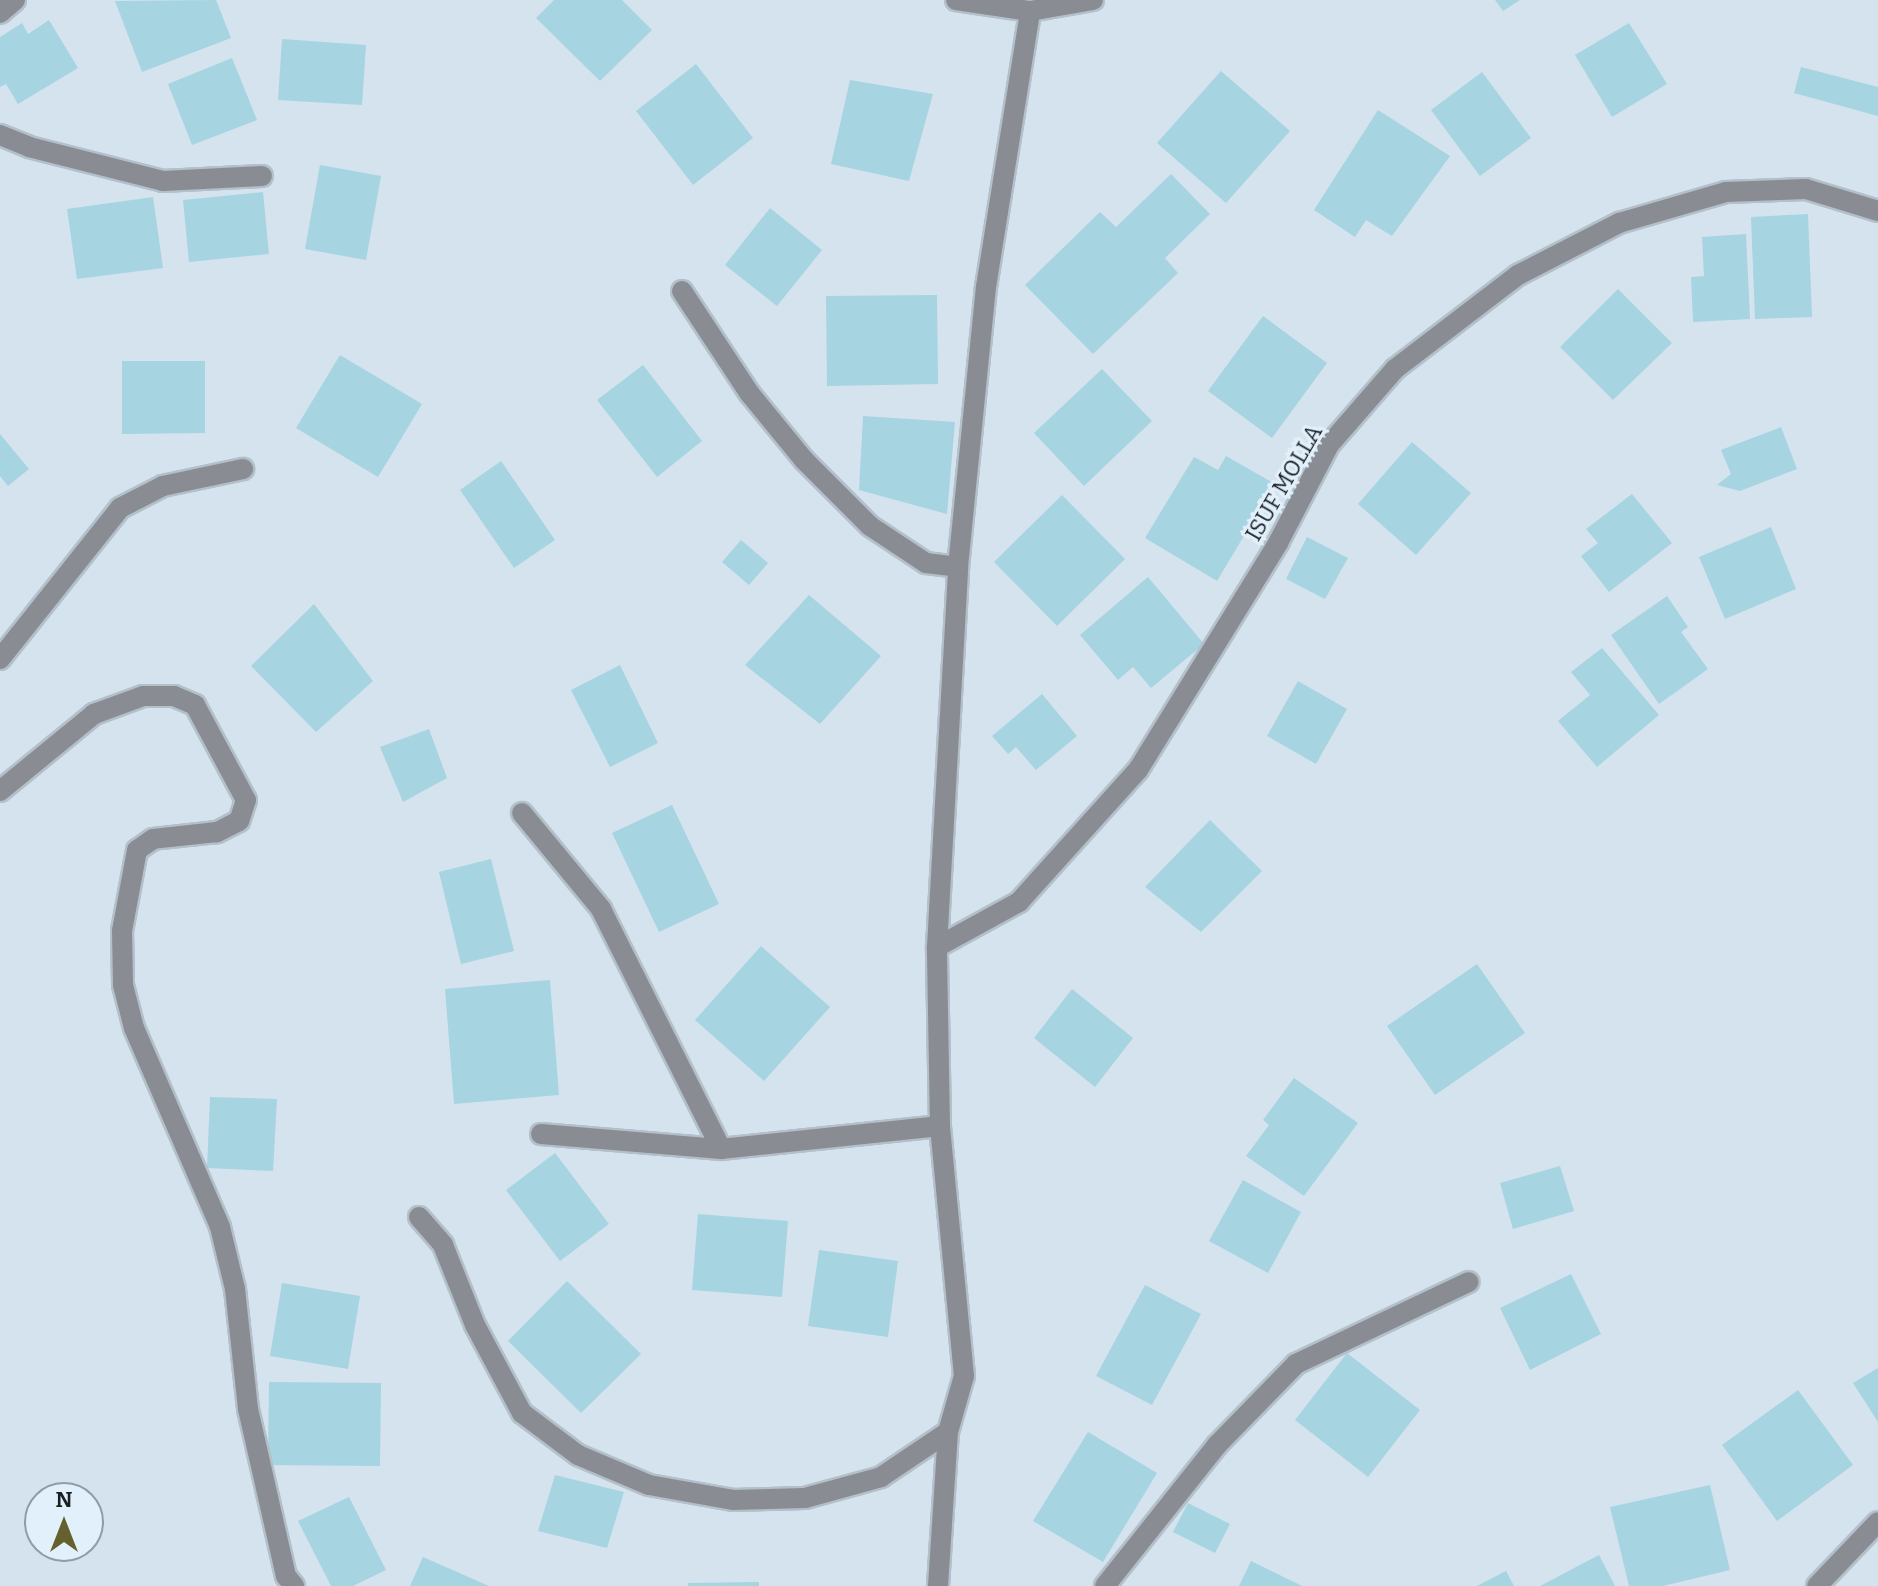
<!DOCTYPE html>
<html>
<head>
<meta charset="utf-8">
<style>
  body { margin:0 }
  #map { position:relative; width:1878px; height:1586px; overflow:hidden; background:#d5e3ef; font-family:Bitter,serif }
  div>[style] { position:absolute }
  .building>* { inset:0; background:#a6d4e1 }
  .roads { filter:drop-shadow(2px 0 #b3c0ca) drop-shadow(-2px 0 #b3c0ca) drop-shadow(0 2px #b3c0ca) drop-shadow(0 -2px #b3c0ca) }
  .minor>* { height:20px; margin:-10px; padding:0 10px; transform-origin:10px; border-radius:10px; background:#8a8c93 }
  span { translate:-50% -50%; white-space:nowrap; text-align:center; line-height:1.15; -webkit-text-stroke:6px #e2f0fc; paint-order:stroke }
  .street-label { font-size:22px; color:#1a1f23 }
  .north { position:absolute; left:24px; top:1482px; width:80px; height:80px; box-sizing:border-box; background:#e2f0fc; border:2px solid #929ca5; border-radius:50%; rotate:0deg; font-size:22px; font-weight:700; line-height:32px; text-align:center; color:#1a1f23 }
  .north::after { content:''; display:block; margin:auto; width:28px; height:36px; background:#65612e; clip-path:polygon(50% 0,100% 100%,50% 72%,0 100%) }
</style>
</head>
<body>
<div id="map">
  <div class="building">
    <div style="clip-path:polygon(216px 0,231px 38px,142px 72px,115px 1px)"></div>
    <div style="clip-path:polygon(554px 0,622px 0,652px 30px,600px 81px,536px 18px)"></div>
    <div style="clip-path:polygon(1495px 0,1520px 0,1503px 11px)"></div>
    <div style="clip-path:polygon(49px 20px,78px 68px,18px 104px,6px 84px,0 87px,0 37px,22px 23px,28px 34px)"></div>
    <div style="clip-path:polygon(1629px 23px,1667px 84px,1612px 117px,1575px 55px)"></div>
    <div style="clip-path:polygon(282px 39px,366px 45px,362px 105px,278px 100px)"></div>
    <div style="clip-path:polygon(232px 58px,257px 120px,192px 145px,168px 84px)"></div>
    <div style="clip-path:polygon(696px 64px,753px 138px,693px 185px,636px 111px)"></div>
    <div style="clip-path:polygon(1801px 67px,1878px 87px,1878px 116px,1794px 93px)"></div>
    <div style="clip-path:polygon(1221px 71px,1290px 131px,1226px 203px,1157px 143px)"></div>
    <div style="clip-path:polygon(1482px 72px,1531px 138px,1480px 176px,1431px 110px)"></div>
    <div style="clip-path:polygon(850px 80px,933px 94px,909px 181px,831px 164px)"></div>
    <div style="clip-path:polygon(1378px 110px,1450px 156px,1392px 236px,1366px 220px,1355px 237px,1314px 210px)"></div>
    <div style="clip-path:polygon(320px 165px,381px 176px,366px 260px,305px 249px)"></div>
    <div style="clip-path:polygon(1171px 174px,1210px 214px,1165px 258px,1178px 273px,1093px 354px,1025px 285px,1100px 212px,1116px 227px)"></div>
    <div style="clip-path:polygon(263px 192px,269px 254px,189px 262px,183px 200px)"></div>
    <div style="clip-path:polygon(153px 197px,163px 268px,77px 279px,67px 209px)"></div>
    <div style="clip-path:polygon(770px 208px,822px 250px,777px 306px,725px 265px)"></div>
    <div style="clip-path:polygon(1808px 214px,1812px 317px,1755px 319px,1751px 217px)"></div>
    <div style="clip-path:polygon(1746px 234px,1750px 319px,1693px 322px,1691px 277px,1704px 276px,1702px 237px)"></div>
    <div style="clip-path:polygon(1618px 289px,1672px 343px,1613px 400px,1560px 347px)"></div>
    <div style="clip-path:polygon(937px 295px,938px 384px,827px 386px,826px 296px)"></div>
    <div style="clip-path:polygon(1263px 316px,1327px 363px,1272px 438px,1208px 391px)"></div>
    <div style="clip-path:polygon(340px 355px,422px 404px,378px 477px,296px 428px)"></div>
    <div style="clip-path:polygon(122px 361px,205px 361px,205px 433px,122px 434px)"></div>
    <div style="clip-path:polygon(643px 365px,702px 441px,657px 477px,597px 400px)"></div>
    <div style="clip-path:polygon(1102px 369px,1152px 421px,1084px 486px,1034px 433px)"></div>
    <div style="clip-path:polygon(863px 416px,955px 422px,947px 514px,859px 490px)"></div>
    <div style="clip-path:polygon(1781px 427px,1797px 469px,1740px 491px,1717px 485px,1731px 474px,1721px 450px)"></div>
    <div style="clip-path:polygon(0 434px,29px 469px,8px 486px,0 476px)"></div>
    <div style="clip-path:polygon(1412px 442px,1471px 493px,1416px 555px,1358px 504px)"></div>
    <div style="clip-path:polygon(1226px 456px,1275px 484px,1217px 581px,1145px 538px,1194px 457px,1218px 470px)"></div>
    <div style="clip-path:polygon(501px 461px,555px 540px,514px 568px,460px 490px)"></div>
    <div style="clip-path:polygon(1632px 494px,1672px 543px,1609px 592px,1581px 556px,1598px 543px,1586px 529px)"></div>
    <div style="clip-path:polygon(1062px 495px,1125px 559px,1057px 626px,994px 562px)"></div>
    <div style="clip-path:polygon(1771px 527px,1796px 589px,1725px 619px,1699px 557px)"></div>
    <div style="clip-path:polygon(1307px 537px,1348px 558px,1325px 599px,1286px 579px)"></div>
    <div style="clip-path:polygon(741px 540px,768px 563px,749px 585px,722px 562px)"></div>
    <div style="clip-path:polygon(1148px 577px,1204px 644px,1151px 688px,1133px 667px,1118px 680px,1080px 635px)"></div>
    <div style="clip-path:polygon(809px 595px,881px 656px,820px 724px,745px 665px)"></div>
    <div style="clip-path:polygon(1667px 596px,1688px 627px,1681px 632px,1708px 669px,1659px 704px,1611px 635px)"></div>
    <div style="clip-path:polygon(314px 604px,373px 681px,316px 732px,251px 666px)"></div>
    <div style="clip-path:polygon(1602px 648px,1659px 715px,1597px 767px,1558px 721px,1590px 695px,1571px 672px)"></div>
    <div style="clip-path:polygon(620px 665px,658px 743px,610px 767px,571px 690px)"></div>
    <div style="clip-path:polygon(1298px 681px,1347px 709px,1316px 764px,1267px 736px)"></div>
    <div style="clip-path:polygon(1042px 694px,1077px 736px,1036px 770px,1016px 747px,1008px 754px,992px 736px)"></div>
    <div style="clip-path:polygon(429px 729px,447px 778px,403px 802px,380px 747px)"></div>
    <div style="clip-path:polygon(672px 805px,719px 904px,659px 932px,612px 833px)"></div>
    <div style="clip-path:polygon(1210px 820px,1262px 871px,1201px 932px,1145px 887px)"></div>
    <div style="clip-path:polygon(491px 859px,514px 951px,461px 964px,439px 872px)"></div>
    <div style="clip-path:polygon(761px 946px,830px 1007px,764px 1081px,695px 1020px)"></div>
    <div style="clip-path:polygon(1477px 964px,1525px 1033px,1435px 1095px,1387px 1026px)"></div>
    <div style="clip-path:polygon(550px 980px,559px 1095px,454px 1104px,445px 989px)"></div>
    <div style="clip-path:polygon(1072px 989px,1133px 1038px,1095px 1087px,1034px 1038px)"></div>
    <div style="clip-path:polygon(1294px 1078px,1358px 1123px,1304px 1196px,1246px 1156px,1269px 1125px,1263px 1120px)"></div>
    <div style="clip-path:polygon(210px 1097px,277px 1099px,273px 1171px,207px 1168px)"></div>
    <div style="clip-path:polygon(555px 1153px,609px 1224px,560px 1261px,506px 1190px)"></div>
    <div style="clip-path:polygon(1560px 1166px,1574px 1211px,1513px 1229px,1500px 1183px)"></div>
    <div style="clip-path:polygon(1243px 1180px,1301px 1212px,1268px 1273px,1209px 1241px)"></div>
    <div style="clip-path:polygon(698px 1214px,788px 1221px,782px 1297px,692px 1290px)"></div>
    <div style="clip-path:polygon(819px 1250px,898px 1261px,888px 1337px,808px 1326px)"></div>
    <div style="clip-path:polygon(1571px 1274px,1601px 1334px,1530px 1370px,1500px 1308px)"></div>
    <div style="clip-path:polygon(567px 1281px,641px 1354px,581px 1413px,508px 1341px)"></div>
    <div style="clip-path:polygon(282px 1283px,360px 1296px,348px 1369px,270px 1356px)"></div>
    <div style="clip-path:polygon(1145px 1285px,1201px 1314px,1152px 1405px,1096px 1376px)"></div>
    <div style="clip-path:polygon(1347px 1353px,1420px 1410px,1368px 1477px,1295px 1420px)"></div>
    <div style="clip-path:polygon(1878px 1368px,1878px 1422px,1853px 1383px)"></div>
    <div style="clip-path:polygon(269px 1382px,381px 1383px,380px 1466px,268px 1465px)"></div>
    <div style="clip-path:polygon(1798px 1390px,1853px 1465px,1777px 1521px,1722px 1445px)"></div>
    <div style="clip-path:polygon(1088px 1432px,1157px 1473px,1103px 1562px,1033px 1521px)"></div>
    <div style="clip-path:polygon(555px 1475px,624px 1492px,607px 1548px,538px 1531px)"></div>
    <div style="clip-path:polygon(1710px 1485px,1730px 1570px,1663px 1586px,1629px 1586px,1610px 1507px)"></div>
    <div style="clip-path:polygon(349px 1497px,386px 1570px,353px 1586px,331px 1586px,298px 1521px)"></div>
    <div style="clip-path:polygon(1188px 1503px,1230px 1524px,1215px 1553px,1173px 1532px)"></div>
    <div style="clip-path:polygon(1599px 1555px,1615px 1586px,1540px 1586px)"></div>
    <div style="clip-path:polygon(423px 1557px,489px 1586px,410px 1586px)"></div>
    <div style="clip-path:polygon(1251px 1561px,1302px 1586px,1239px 1586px)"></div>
    <div style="clip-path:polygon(1506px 1571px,1514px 1586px,1477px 1586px)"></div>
    <div style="clip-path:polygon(759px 1582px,759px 1586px,688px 1586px,688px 1583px)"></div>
  </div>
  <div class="roads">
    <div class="minor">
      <div style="left:956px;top:0;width:75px;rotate:8.5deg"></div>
      <div style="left:1030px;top:11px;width:64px;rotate:-9.9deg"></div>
      <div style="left:0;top:13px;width:20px;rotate:-41deg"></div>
      <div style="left:0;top:135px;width:31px;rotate:22deg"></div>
      <div style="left:29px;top:147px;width:138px;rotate:14.2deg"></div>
      <div style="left:163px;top:181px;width:99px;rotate:-2.9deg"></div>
      <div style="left:682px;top:291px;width:123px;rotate:56.6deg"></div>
      <div style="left:750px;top:394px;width:85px;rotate:50.7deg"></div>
      <div style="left:804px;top:460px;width:93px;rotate:45deg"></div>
      <div style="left:870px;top:526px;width:67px;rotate:33.5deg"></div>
      <div style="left:926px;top:563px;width:32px;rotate:7deg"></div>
      <div style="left:0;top:659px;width:193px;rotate:-51.5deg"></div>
      <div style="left:120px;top:508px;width:48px;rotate:-27.1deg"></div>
      <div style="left:163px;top:486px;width:82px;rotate:-12deg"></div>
      <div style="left:0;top:791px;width:122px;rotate:-39.3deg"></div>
      <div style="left:94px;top:714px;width:52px;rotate:-20.2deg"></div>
      <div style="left:143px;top:696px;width:31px"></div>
      <div style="left:174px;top:696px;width:23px;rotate:23deg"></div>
      <div style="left:195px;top:705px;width:108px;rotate:61.8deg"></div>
      <div style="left:246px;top:800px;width:22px;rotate:108deg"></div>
      <div style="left:239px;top:821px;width:25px;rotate:153deg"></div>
      <div style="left:217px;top:832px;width:64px;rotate:173.8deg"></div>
      <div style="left:153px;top:839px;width:19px;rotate:145deg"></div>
      <div style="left:137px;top:850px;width:82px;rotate:100.5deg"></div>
      <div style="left:122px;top:931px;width:54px;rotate:88.9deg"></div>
      <div style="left:123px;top:985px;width:44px;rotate:75.7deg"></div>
      <div style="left:134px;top:1028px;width:217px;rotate:66.6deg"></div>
      <div style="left:220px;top:1227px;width:64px;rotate:76.4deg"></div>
      <div style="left:235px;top:1289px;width:121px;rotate:83.8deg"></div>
      <div style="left:248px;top:1409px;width:171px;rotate:77.2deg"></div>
      <div style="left:286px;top:1576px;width:13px;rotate:51deg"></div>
      <div style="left:522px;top:813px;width:124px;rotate:50.5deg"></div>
      <div style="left:601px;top:909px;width:268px;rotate:63.4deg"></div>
      <div style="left:937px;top:947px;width:94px;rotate:-28.8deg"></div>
      <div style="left:1019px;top:902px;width:178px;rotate:-48deg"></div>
      <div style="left:1138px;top:770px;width:267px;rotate:-58.3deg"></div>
      <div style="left:1278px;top:543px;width:110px;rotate:-62.5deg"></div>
      <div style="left:1329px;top:445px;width:101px;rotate:-49deg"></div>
      <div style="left:1395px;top:369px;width:155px;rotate:-37.4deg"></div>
      <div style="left:1518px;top:275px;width:114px;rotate:-27.2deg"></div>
      <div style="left:1619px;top:223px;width:111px;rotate:-16.2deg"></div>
      <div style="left:1726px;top:192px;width:80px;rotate:-2.1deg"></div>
      <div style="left:1806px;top:189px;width:75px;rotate:17deg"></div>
      <div style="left:541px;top:1134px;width:181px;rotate:4.8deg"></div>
      <div style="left:721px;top:1149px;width:220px;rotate:-6deg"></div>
      <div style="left:419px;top:1217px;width:37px;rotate:49deg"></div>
      <div style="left:443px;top:1245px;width:86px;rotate:68.2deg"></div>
      <div style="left:475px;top:1325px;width:100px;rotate:61.9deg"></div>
      <div style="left:522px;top:1413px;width:70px;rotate:36.9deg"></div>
      <div style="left:578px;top:1455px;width:77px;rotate:22.9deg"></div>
      <div style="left:649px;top:1485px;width:85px;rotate:10.1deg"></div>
      <div style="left:733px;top:1500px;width:72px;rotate:-1.6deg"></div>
      <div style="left:805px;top:1498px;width:79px;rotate:-15.4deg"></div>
      <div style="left:881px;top:1477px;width:81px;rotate:-33.9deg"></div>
      <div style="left:948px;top:1432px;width:58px;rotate:-74.1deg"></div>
      <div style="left:964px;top:1376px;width:251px;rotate:-95.5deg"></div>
      <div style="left:940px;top:1126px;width:179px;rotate:-91deg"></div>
      <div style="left:937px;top:947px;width:381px;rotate:-86.8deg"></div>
      <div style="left:958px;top:567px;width:281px;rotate:-84.3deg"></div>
      <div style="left:986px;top:287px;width:279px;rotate:-80.9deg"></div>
      <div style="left:938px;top:1586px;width:154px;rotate:-86.3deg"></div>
      <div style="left:1105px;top:1586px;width:180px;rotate:-51.5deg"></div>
      <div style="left:1217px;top:1445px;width:113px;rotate:-45.7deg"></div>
      <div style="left:1296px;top:1364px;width:191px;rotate:-25.4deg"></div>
      <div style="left:1817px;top:1586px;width:88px;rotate:-46.4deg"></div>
    </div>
  </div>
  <div class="street-label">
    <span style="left:1284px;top:483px;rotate:-60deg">ISUF MOLLA</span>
  </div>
  <div class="north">N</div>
</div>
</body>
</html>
